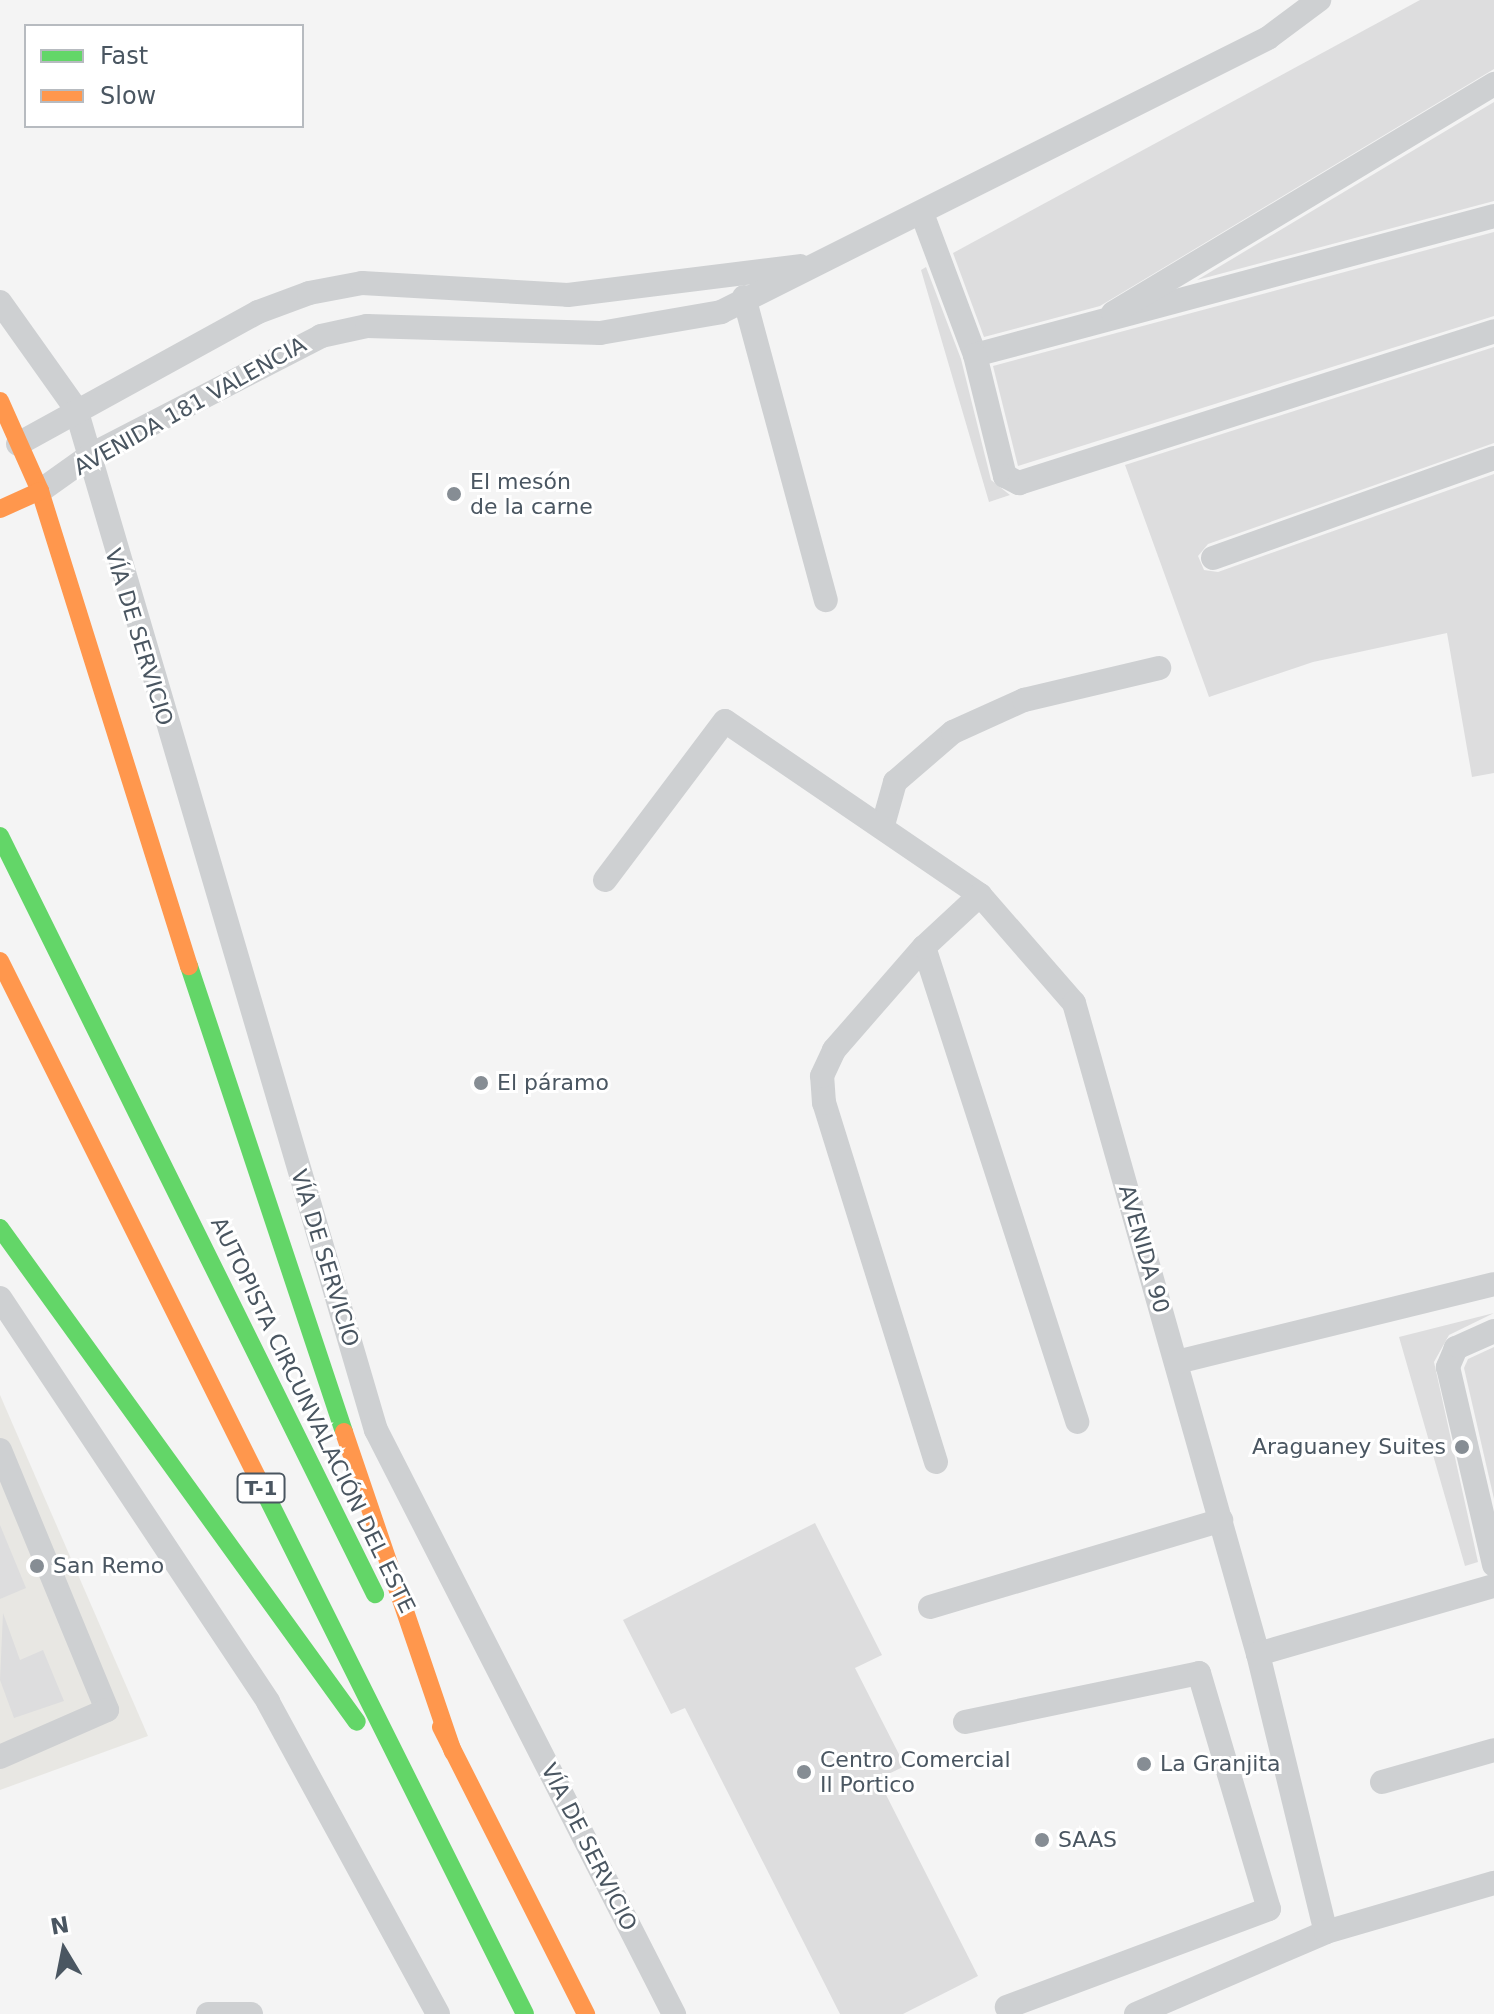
<!DOCTYPE html>
<html>
<head>
<meta charset="utf-8">
<style>
  body { margin:0 }
  #map { position:relative; width:1494px; height:2014px; overflow:hidden; background:#f4f4f4; font-family:"DejaVu Sans",sans-serif }
  div>[style] { position:absolute }
  .commercial>* { inset:0; background:#e8e7e3 }
  .building>* { inset:0; background:#ddddde }
  .street>* { height:24px; margin:-12px; padding:0 12px; transform-origin:12px; border-radius:12px; background:#ced0d2 }
  .fast>* { height:18px; margin:-9px; padding:0 9px; transform-origin:9px; border-radius:9px; background:#63d668 }
  .slow>* { height:18px; margin:-9px; padding:0 9px; transform-origin:9px; border-radius:9px; background:#ff974d }
  .dots>* { width:22px; height:22px; translate:-50% -50%; box-sizing:border-box; border:4px solid #fff; border-radius:50% }
  span { translate:-50% -50%; white-space:nowrap; text-align:center; line-height:1.15; -webkit-text-stroke:6px #fff; paint-order:stroke }
  .shield-label span { padding:2px 6px; background:#fff; border:2px solid; border-radius:6px; -webkit-text-stroke-width:0 }
  .shield-label { font-size:20px; color:#4a5661; font-weight:700 }
  .street-label { font-size:22px; color:#4a5661 }
  .poi-label { font-size:22px; color:#4a5661 }
  .left { translate:0 -50%; text-align:left }
  .right { translate:-100% -50%; text-align:right }
  .legend { position:absolute; left:24px; top:24px; width:280px; height:104px; box-sizing:border-box; background:#fff; border:2px solid #b7bbc0; margin:0; padding:10px 14px; list-style:none; font-size:24px; color:#4a5661 }
  .legend li { display:flex; align-items:center; gap:16px; height:40px }
  .legend b { width:40px; border:2px solid #b7bbc0 }
  .north { position:absolute; left:24px; top:1910px; width:80px; height:80px; -webkit-text-stroke:6px #fff; paint-order:stroke; rotate:350deg; font-size:22px; font-weight:700; line-height:32px; text-align:center; color:#4a5661 }
  .north::after { content:''; display:block; margin:auto; width:28px; height:36px; background:#4a5661; clip-path:polygon(50% 0,100% 100%,50% 72%,0 100%) }
</style>
</head>
<body>
<div id="map">
  <div class="commercial">
    <div style="clip-path:polygon(0 1395px,148px 1736px,0 1790px)"></div>
  </div>
  <div class="building">
    <div style="clip-path:polygon(1420px 0,1494px 0,1494px 69px,1100px 306px,984px 337px,953px 253px)"></div>
    <div style="clip-path:polygon(1494px 102px,1494px 201px,1197px 280px)"></div>
    <div style="clip-path:polygon(1494px 232px,1494px 316px,1018px 466px,993px 366px)"></div>
    <div style="clip-path:polygon(926px 267px,961px 359px,991px 480px,1010px 495px,989px 502px,921px 270px)"></div>
    <div style="clip-path:polygon(1494px 347px,1494px 443px,1208px 544px,1198px 556px,1204px 570px,1218px 572px,1494px 474px,1494px 773px,1472px 777px,1447px 633px,1313px 662px,1209px 697px,1125px 465px)"></div>
    <div style="clip-path:polygon(1494px 1313px,1449px 1335px,1434px 1362px,1478px 1562px,1465px 1566px,1399px 1337px)"></div>
    <div style="clip-path:polygon(1494px 1347px,1494px 1499px,1464px 1368px,1468px 1359px)"></div>
    <div style="clip-path:polygon(815px 1523px,882px 1655px,855px 1668px,905px 1766px,878px 1779px,978px 1976px,903px 2014px,840px 2014px,685px 1708px,671px 1714px,623px 1620px)"></div>
    <div style="clip-path:polygon(0 1525px,26px 1588px,0 1599px)"></div>
    <div style="clip-path:polygon(3px 1613px,20px 1660px,43px 1650px,64px 1701px,14px 1718px,0 1680px)"></div>
  </div>
  <div class="street">
    <div style="left:923px;top:216px;width:148px;rotate:69.5deg"></div>
    <div style="left:975px;top:355px;width:537px;rotate:-14.99deg"></div>
    <div style="left:744px;top:297px;width:314px;rotate:74.9deg"></div>
    <div style="left:0;top:302px;width:131px;rotate:54.6deg"></div>
    <div style="left:76px;top:409px;width:1064px;rotate:73.63deg"></div>
    <div style="left:376px;top:1430px;width:656px;rotate:62.97deg"></div>
    <div style="left:1113px;top:313px;width:445px;rotate:-31deg"></div>
    <div style="left:975px;top:355px;width:125px;rotate:76.1deg"></div>
    <div style="left:1005px;top:476px;width:16px;rotate:27deg"></div>
    <div style="left:1019px;top:483px;width:499px;rotate:-17.7deg"></div>
    <div style="left:18px;top:444px;width:274px;rotate:-28.8deg"></div>
    <div style="left:258px;top:312px;width:54px;rotate:-20.4deg"></div>
    <div style="left:309px;top:293px;width:54px;rotate:-10.7deg"></div>
    <div style="left:362px;top:283px;width:206px;rotate:3.3deg"></div>
    <div style="left:568px;top:295px;width:234px;rotate:-7.1deg"></div>
    <div style="left:40px;top:491px;width:60px;rotate:-35.5deg"></div>
    <div style="left:89px;top:456px;width:261px;rotate:-27.3deg"></div>
    <div style="left:321px;top:336px;width:47px;rotate:-12.3deg"></div>
    <div style="left:367px;top:326px;width:233px;rotate:1.7deg"></div>
    <div style="left:600px;top:333px;width:123px;rotate:-9.8deg"></div>
    <div style="left:721px;top:312px;width:612px;rotate:-26.61deg"></div>
    <div style="left:1268px;top:38px;width:64px;rotate:-36.7deg"></div>
    <div style="left:1213px;top:558px;width:298px;rotate:-19.6deg"></div>
    <div style="left:883px;top:825px;width:45px;rotate:-74.4deg"></div>
    <div style="left:895px;top:782px;width:77px;rotate:-40.8deg"></div>
    <div style="left:953px;top:732px;width:78px;rotate:-24.3deg"></div>
    <div style="left:1024px;top:700px;width:139px;rotate:-13.3deg"></div>
    <div style="left:605px;top:880px;width:199px;rotate:-53deg"></div>
    <div style="left:725px;top:721px;width:309px;rotate:34.3deg"></div>
    <div style="left:980px;top:895px;width:143px;rotate:49deg"></div>
    <div style="left:1074px;top:1003px;width:677px;rotate:74.22deg"></div>
    <div style="left:1258px;top:1654px;width:286px;rotate:76.3deg"></div>
    <div style="left:924px;top:947px;width:499px;rotate:72.1deg"></div>
    <div style="left:0;top:1298px;width:485px;rotate:56.4deg"></div>
    <div style="left:268px;top:1702px;width:355px;rotate:61.4deg"></div>
    <div style="left:1494px;top:1331px;width:42px;rotate:155.9deg"></div>
    <div style="left:1456px;top:1348px;width:21px;rotate:113deg"></div>
    <div style="left:1448px;top:1367px;width:203px;rotate:76.9deg"></div>
    <div style="left:1177px;top:1362px;width:326px;rotate:-13.8deg"></div>
    <div style="left:0;top:1450px;width:281px;rotate:67.6deg"></div>
    <div style="left:107px;top:1710px;width:117px;rotate:156.3deg"></div>
    <div style="left:936px;top:1462px;width:376px;rotate:-107.3deg"></div>
    <div style="left:824px;top:1103px;width:27px;rotate:-94deg"></div>
    <div style="left:822px;top:1076px;width:29px;rotate:-65deg"></div>
    <div style="left:834px;top:1050px;width:137px;rotate:-48.9deg"></div>
    <div style="left:924px;top:947px;width:76px;rotate:-42.9deg"></div>
    <div style="left:930px;top:1607px;width:304px;rotate:-16.6deg"></div>
    <div style="left:1258px;top:1654px;width:246px;rotate:-16.1deg"></div>
    <div style="left:965px;top:1722px;width:239px;rotate:-11.8deg"></div>
    <div style="left:1199px;top:1673px;width:246px;rotate:73.5deg"></div>
    <div style="left:1269px;top:1909px;width:280px;rotate:159.5deg"></div>
    <div style="left:1382px;top:1782px;width:116px;rotate:-15.9deg"></div>
    <div style="left:208px;top:2014px;width:43px"></div>
    <div style="left:1136px;top:2014px;width:207px;rotate:-23.3deg"></div>
    <div style="left:1326px;top:1932px;width:175px;rotate:-16.3deg"></div>
  </div>
  <div class="fast">
    <div style="left:0;top:836px;width:846px;rotate:63.68deg"></div>
    <div style="left:189px;top:966px;width:491px;rotate:71.6deg"></div>
    <div style="left:0;top:1228px;width:609px;rotate:54.15deg"></div>
    <div style="left:257px;top:1477px;width:600px;rotate:63.48deg"></div>
  </div>
  <div class="slow">
    <div style="left:0;top:401px;width:98px;rotate:66deg"></div>
    <div style="left:40px;top:491px;width:498px;rotate:72.6deg"></div>
    <div style="left:0;top:509px;width:44px;rotate:-24.2deg"></div>
    <div style="left:0;top:961px;width:576px;rotate:63.52deg"></div>
    <div style="left:344px;top:1432px;width:338px;rotate:71.2deg"></div>
    <div style="left:441px;top:1727px;width:322px;rotate:63.2deg"></div>
  </div>
  <div class="dots">
    <div style="left:454px;top:494px;background:#868d94"></div>
    <div style="left:481px;top:1083px;background:#868d94"></div>
    <div style="left:1462px;top:1447px;background:#868d94"></div>
    <div style="left:37px;top:1566px;background:#868d94"></div>
    <div style="left:1144px;top:1764px;background:#868d94"></div>
    <div style="left:804px;top:1772px;background:#868d94"></div>
    <div style="left:1042px;top:1840px;background:#868d94"></div>
  </div>
  <div class="shield-label">
    <span style="left:261px;top:1488px">T-1</span>
  </div>
  <div class="street-label">
    <span style="left:190px;top:406px;rotate:-29deg">AVENIDA 181 VALENCIA</span>
    <span style="left:139px;top:637px;rotate:73deg">VÍA DE SERVICIO</span>
    <span style="left:1144px;top:1249px;rotate:74deg">AVENIDA 90</span>
    <span style="left:325px;top:1258px;rotate:73deg">VÍA DE SERVICIO</span>
    <span style="left:313px;top:1415px;rotate:64deg">AUTOPISTA CIRCUNVALACIÓN DEL ESTE</span>
    <span style="left:589px;top:1847px;rotate:63deg">VÍA DE SERVICIO</span>
  </div>
  <div class="poi-label">
    <span class="left" style="left:470px;top:494px">El mesón<br>de la carne</span>
    <span class="left" style="left:497px;top:1083px">El páramo</span>
    <span class="right" style="left:1446px;top:1447px">Araguaney Suites</span>
    <span class="left" style="left:53px;top:1566px">San Remo</span>
    <span class="left" style="left:820px;top:1772px">Centro Comercial<br>Il Portico</span>
    <span class="left" style="left:1160px;top:1764px">La Granjita</span>
    <span class="left" style="left:1058px;top:1840px">SAAS</span>
  </div>
  <ul class="legend">
  <li><b style="height:10px;background:#63d668"></b>Fast</li>
  <li><b style="height:10px;background:#ff974d"></b>Slow</li>
  </ul>
  <div class="north">N</div>
</div>
</body>
</html>
